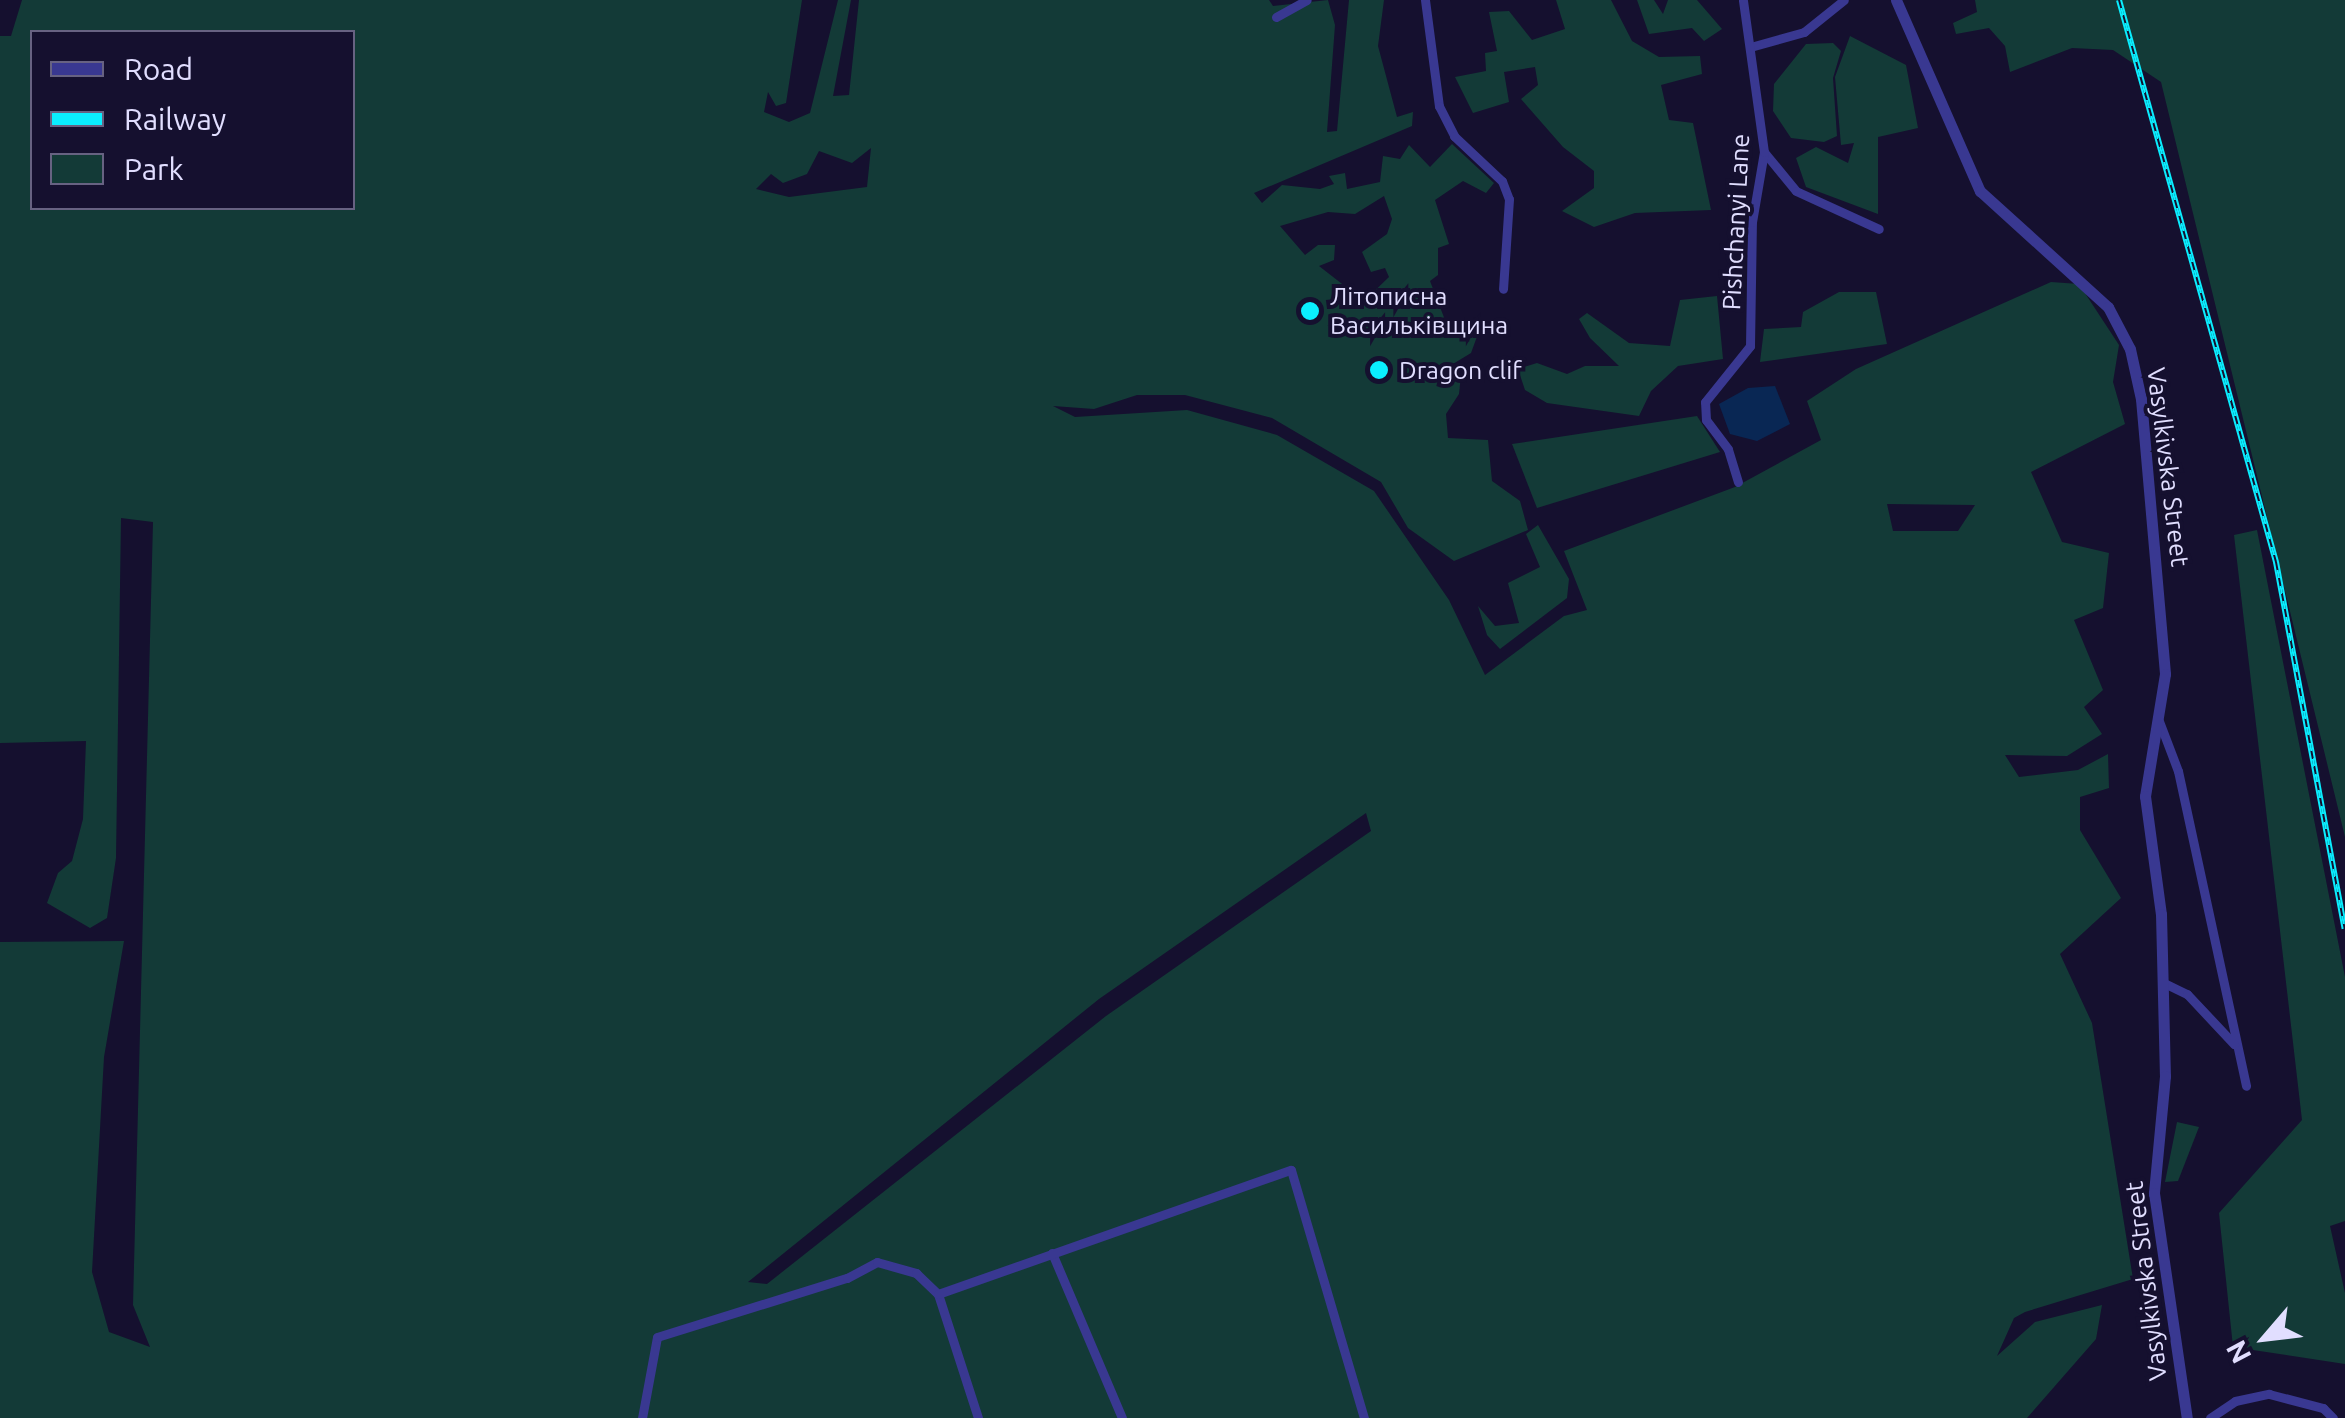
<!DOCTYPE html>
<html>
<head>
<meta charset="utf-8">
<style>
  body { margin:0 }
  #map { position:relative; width:2345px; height:1418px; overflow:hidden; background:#15102f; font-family:Ubuntu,sans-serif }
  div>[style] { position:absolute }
  .green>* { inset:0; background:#133a37 }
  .water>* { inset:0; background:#092754 }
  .minor>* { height:9px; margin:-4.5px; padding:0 4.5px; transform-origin:4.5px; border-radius:4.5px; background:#393891 }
  .tertiary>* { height:11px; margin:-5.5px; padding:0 5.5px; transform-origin:5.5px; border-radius:5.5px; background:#393891 }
  .rail>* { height:6px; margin-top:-3px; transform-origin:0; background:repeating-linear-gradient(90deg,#15102f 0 8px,#0aeeff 0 16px); box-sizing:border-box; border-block:2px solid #0aeeff }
  .dots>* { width:28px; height:28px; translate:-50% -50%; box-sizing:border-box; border:5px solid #15102f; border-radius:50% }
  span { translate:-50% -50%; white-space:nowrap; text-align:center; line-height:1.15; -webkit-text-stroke:8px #15102f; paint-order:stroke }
  .street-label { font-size:25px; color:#e1deff }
  .poi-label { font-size:25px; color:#e1deff }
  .left { translate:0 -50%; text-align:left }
  .legend { position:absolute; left:30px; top:30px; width:325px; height:180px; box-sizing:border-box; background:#15102f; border:2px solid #676282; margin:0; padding:12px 18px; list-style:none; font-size:30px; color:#e1deff }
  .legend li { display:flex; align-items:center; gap:20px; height:50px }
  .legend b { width:50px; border:2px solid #676282 }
  .north { position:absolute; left:2215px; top:1288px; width:100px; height:100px; -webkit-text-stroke:8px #15102f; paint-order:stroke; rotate:242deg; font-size:28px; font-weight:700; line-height:40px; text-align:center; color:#e1deff }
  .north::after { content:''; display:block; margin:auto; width:35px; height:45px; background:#e1deff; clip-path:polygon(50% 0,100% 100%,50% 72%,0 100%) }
</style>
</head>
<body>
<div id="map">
  <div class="green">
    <div style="clip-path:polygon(evenodd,22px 0,802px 0,786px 103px,776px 106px,768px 92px,764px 112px,789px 122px,810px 113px,838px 0,851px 0,833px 96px,849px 95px,859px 0,1269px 0,1273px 6px,1328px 0,1335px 25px,1327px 132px,1337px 131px,1349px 0,1384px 0,1378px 46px,1397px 117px,1413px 112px,1412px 126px,1254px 193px,1262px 203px,1282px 185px,1320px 189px,1334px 184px,1329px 176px,1345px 173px,1347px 189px,1380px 182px,1383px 156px,1400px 159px,1409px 145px,1430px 167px,1452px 144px,1494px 183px,1486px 193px,1463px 181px,1435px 200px,1449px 244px,1438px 248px,1438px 275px,1430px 281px,1450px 333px,1459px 338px,1478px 319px,1482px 323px,1471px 353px,1443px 370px,1461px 375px,1459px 394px,1446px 414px,1448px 438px,1488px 440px,1492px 481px,1520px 501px,1528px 530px,1454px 561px,1408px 528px,1381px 482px,1272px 418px,1185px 395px,1137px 395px,1094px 409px,1053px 406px,1075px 417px,1187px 410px,1277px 435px,1374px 491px,1449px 600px,1485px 675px,1564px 616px,1587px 610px,1564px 551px,1735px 487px,1821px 440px,1807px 401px,1856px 369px,2051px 282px,2079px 284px,2119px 345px,2113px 382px,2125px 424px,2031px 472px,2062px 542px,2109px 553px,2103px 608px,2074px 620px,2103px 690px,2084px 707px,2102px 734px,2067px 756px,2005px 755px,2019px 777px,2078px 770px,2108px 754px,2109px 788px,2080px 797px,2080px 830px,2121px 898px,2060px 954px,2092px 1023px,2133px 1279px,2025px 1312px,2014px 1318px,1997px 1356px,2035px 1322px,2102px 1305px,2096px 1339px,2027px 1418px,0 1418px,0 942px,124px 941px,104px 1057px,92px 1272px,109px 1332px,150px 1347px,133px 1305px,153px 522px,121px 518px,116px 858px,107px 918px,90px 928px,47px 903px,58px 873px,72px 861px,83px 819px,86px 741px,0 743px,0 36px,11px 36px,22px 0,32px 32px,352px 32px,352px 208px,32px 208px,32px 32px,22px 0,871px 148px,867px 187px,789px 197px,756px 189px,771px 174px,783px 183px,807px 174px,819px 151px,852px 163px,871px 148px,22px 0,1384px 196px,1392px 219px,1387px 234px,1362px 252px,1371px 272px,1385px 268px,1389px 277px,1364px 301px,1319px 266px,1334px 260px,1335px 245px,1318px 245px,1305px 255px,1280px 226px,1328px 212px,1355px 214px,1384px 196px,22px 0,1887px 504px,1975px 505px,1958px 531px,1893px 531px,1887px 504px,22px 0,1366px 813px,1371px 831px,1106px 1016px,767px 1284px,748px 1282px,1099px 999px,1366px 813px)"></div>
    <div style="clip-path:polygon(1556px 0,1611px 0,1632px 41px,1659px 57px,1700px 56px,1702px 74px,1661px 85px,1669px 120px,1693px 123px,1711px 210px,1635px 213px,1594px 227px,1562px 211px,1594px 188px,1594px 171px,1563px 147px,1521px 99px,1538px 85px,1535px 67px,1504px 72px,1509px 102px,1473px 113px,1455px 77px,1486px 71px,1485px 53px,1497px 51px,1489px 12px,1509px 11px,1532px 40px,1565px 29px)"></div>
    <div style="clip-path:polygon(1637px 0,1654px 0,1663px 14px,1668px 0,1697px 0,1722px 29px,1704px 41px,1692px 28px,1649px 34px)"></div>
    <div style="clip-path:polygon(1975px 0,2345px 0,2345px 837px,2161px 82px,2113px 50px,2072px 48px,2010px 72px,2005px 46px,1989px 28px,1956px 34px,1953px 23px,1977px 12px)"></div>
    <div style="clip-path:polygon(1850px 36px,1906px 65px,1918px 128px,1878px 137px,1878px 214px,1806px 187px,1796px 158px,1816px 147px,1848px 163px,1854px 143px,1841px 145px,1835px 77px)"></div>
    <div style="clip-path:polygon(1833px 43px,1841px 51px,1833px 78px,1837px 136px,1824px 142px,1791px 138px,1773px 111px,1774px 84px,1806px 44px)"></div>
    <div style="clip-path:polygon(1839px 292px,1876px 292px,1887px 344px,1760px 362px,1764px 329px,1801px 327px,1803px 312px)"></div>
    <div style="clip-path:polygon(1717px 296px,1723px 359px,1678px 366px,1651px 391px,1639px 416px,1547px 403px,1525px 390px,1518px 369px,1537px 363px,1567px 374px,1585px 366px,1619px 366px,1590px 338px,1579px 319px,1587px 313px,1629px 343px,1670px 346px,1680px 300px)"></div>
    <div style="clip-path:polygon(1697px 416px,1720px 452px,1537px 508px,1512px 444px)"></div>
    <div style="clip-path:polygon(1538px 525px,1569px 579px,1567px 598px,1500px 649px,1487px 635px,1478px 606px,1495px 626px,1519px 623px,1508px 583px,1540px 567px,1526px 534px)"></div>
    <div style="clip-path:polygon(2257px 530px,2345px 977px,2345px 1221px,2330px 1226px,2345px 1293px,2345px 1364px,2233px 1347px,2219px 1213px,2302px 1120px,2234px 535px)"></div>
    <div style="clip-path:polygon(2177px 1122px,2199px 1127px,2178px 1181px,2165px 1182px)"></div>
  </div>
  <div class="water">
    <div style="clip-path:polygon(1775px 386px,1790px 424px,1757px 441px,1730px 434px,1719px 404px,1748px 388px)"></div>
  </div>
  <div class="minor">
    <div style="left:1425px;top:0;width:107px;rotate:82.5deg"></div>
    <div style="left:1439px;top:106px;width:34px;rotate:63deg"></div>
    <div style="left:1454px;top:136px;width:66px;rotate:43.2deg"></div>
    <div style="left:1502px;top:181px;width:19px;rotate:69deg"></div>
    <div style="left:1509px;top:199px;width:90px;rotate:93.8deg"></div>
    <div style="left:1276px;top:17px;width:35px;rotate:-29deg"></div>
    <div style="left:1754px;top:46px;width:52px;rotate:-15.6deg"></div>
    <div style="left:1804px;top:32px;width:51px;rotate:-38.7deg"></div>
    <div style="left:1764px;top:152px;width:50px;rotate:50.6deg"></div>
    <div style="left:1796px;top:191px;width:91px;rotate:24.6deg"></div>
    <div style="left:1738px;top:482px;width:34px;rotate:-107deg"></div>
    <div style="left:1728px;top:449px;width:36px;rotate:-127deg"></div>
    <div style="left:1706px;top:420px;width:18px;rotate:-93deg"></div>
    <div style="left:1705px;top:402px;width:72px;rotate:-51.2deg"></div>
    <div style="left:1750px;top:346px;width:124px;rotate:-89.1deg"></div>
    <div style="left:1752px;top:222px;width:71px;rotate:-80.3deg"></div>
    <div style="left:1764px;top:152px;width:153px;rotate:-97.9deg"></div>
    <div style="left:2159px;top:721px;width:53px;rotate:69.2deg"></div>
    <div style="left:2178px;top:771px;width:322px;rotate:77.8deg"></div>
    <div style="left:2162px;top:982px;width:28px;rotate:26deg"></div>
    <div style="left:2187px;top:994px;width:69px;rotate:46.8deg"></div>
    <div style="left:1052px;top:1253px;width:179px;rotate:67deg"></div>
    <div style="left:938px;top:1294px;width:130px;rotate:72.1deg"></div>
    <div style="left:642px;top:1418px;width:82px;rotate:-79.5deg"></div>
    <div style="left:657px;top:1337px;width:199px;rotate:-17.3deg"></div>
    <div style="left:847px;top:1278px;width:34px;rotate:-28deg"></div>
    <div style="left:877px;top:1262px;width:41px;rotate:15.8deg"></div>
    <div style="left:916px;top:1273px;width:30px;rotate:44deg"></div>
    <div style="left:938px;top:1294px;width:374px;rotate:-19.4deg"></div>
    <div style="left:1291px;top:1170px;width:259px;rotate:73.6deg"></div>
    <div style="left:2210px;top:1418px;width:30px;rotate:-34deg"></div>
    <div style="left:2235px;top:1401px;width:35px;rotate:-12deg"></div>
    <div style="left:2269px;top:1394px;width:56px;rotate:14.5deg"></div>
    <div style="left:2323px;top:1408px;width:14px;rotate:45deg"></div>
  </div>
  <div class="tertiary">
    <div style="left:1896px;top:0;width:209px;rotate:66.3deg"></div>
    <div style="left:1980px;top:191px;width:173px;rotate:42.2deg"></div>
    <div style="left:2108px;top:307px;width:47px;rotate:62.4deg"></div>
    <div style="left:2130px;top:349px;width:51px;rotate:77.6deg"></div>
    <div style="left:2141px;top:399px;width:276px;rotate:85deg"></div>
    <div style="left:2165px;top:674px;width:124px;rotate:99.3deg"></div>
    <div style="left:2145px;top:796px;width:119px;rotate:82.3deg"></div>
    <div style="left:2161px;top:914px;width:162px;rotate:88.6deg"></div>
    <div style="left:2165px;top:1076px;width:118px;rotate:95.4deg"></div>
    <div style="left:2154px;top:1193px;width:227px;rotate:81.7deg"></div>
  </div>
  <div class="rail">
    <div style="left:2119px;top:0;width:584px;rotate:74.39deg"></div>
    <div style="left:2276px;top:562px;width:373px;rotate:79.4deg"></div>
  </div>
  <div class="dots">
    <div style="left:1310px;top:311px;background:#0aeeff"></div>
    <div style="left:1379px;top:370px;background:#0aeeff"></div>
  </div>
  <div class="street-label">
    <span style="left:1736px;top:222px;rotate:-87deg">Pishchanyi Lane</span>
    <span style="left:2168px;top:467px;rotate:83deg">Vasylkivska Street</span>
    <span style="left:2146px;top:1281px;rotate:-97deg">Vasylkivska Street</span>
  </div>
  <div class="poi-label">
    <span class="left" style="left:1330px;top:311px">Літописна<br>Васильківщина</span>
    <span class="left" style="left:1399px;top:370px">Dragon clif</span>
  </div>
  <ul class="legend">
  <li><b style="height:12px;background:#393891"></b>Road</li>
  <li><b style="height:12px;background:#0aeeff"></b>Railway</li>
  <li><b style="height:28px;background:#133a37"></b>Park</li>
  </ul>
  <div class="north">N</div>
</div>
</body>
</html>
